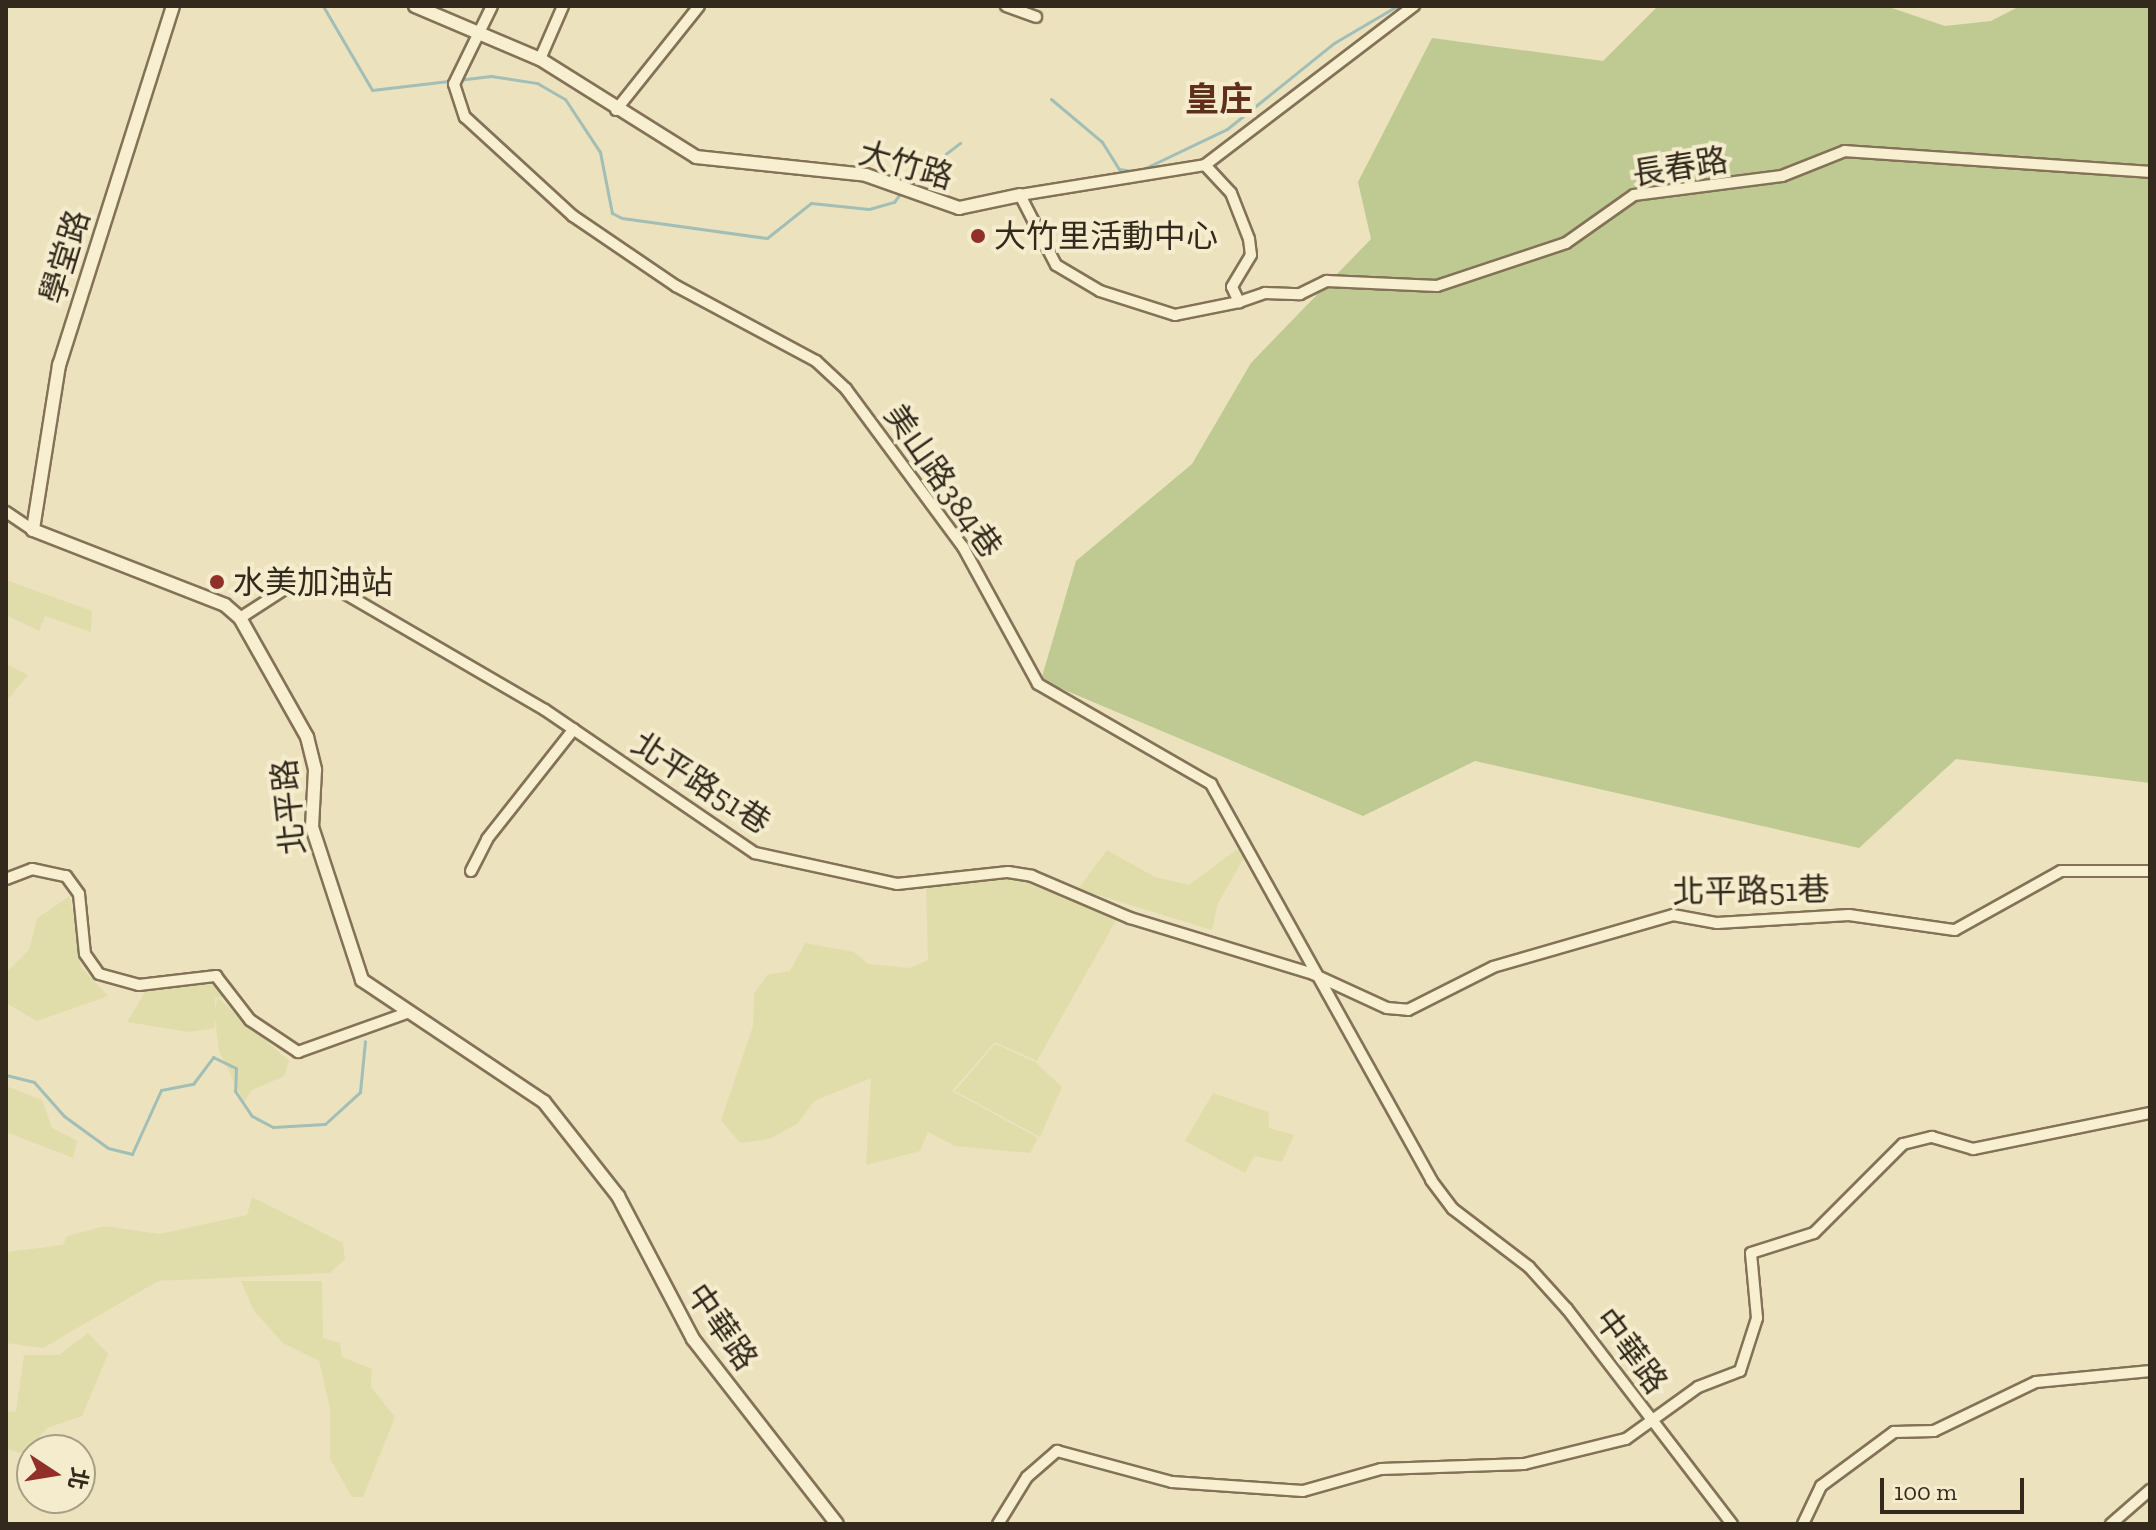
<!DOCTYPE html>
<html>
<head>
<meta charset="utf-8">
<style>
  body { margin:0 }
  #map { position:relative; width:2156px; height:1530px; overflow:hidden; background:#ece2be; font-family:"Zilla Slab","Noto Sans TC",serif }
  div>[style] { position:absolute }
  .farmland>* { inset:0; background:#e1ddab }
  .green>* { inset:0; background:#bfc992 }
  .stream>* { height:3px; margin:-1.5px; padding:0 1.5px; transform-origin:1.5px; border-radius:1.5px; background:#a1beb7 }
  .roads { filter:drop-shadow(2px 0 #837257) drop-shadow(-2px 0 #837257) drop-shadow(0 2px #837257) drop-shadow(0 -2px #837257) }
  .minor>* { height:10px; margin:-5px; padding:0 5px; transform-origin:5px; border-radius:5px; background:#f7efd0 }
  .tertiary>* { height:12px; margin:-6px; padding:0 6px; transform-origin:6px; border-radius:6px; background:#f7efd0 }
  .dots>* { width:22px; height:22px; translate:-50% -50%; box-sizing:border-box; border:4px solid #f4eccd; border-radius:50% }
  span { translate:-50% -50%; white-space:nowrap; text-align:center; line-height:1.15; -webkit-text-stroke:8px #f4eccd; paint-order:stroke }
  .street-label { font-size:32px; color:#33291c }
  .poi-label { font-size:32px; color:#33291c }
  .left { translate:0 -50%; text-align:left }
  .neighbourhood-label { font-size:34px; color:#5f2f1c; font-weight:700 }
  .frame { position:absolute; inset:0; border:8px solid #33291c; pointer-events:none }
  .north { position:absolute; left:16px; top:1434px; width:80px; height:80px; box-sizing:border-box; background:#f4eccd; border:2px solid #a79e86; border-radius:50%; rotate:102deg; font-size:22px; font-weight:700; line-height:32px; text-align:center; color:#33291c }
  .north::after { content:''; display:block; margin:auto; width:28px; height:36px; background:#913029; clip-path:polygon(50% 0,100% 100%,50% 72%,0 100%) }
  .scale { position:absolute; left:1880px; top:1478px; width:144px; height:36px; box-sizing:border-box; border:4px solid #33291c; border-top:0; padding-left:10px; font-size:24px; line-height:28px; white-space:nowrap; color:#33291c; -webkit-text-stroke:6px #f4eccd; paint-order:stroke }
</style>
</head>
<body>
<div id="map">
  <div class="farmland">
    <div style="clip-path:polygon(6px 580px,92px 611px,91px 632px,45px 616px,39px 631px,6px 615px)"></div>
    <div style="clip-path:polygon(6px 664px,28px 675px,6px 702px)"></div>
    <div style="clip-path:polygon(1240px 847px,1244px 858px,1218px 903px,1212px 930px,1078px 889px,1107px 850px,1155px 877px,1189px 885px)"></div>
    <div style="clip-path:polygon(1010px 876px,1118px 917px,1037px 1061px,995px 1042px,952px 1091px,1038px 1138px,1030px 1153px,955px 1146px,928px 1132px,920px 1151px,866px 1165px,871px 1078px,814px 1101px,797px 1124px,769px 1139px,740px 1143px,721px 1120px,753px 1026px,754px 994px,767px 975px,790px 971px,805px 943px,854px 952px,868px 964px,910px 968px,928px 960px,926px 888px)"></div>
    <div style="clip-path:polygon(70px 896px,81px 967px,108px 996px,37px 1021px,6px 1003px,6px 973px,29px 950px,37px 918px)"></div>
    <div style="clip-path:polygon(203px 979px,229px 996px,215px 998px,215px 1008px,218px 998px,289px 1061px,284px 1076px,252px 1090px,244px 1102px,219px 1051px,215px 1019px,214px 1028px,189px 1032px,127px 1022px,146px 990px)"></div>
    <div style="clip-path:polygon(995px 1044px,1035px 1062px,1062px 1087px,1040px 1137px,955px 1091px)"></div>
    <div style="clip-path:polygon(6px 1086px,42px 1100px,52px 1128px,77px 1141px,73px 1158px,6px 1132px)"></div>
    <div style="clip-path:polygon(1213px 1093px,1268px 1112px,1269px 1128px,1294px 1135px,1282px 1162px,1254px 1156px,1245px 1173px,1185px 1141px)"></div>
    <div style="clip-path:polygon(252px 1197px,343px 1243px,345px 1259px,330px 1273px,158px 1281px,43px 1348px,6px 1343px,6px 1252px,63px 1245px,67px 1236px,105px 1226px,159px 1234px,247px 1215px)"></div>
    <div style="clip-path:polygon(241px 1281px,322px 1281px,323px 1338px,340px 1343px,342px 1357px,372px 1369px,371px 1387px,395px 1417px,363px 1497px,352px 1497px,330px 1459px,330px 1409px,319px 1361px,283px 1343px,254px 1311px)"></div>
    <div style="clip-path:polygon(88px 1333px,108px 1354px,82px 1416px,47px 1428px,25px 1454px,6px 1449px,6px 1411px,16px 1412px,24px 1355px,59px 1355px)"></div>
  </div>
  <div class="green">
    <div style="clip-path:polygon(1658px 6px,1886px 6px,1945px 26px,1991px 21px,2020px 6px,2150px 6px,2150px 783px,1956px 759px,1859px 848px,1475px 761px,1363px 816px,1041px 680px,1076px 561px,1192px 464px,1251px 363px,1371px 239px,1358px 182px,1432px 38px,1603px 61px)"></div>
  </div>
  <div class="stream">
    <div style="left:323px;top:6px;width:97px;rotate:59.7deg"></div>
    <div style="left:372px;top:90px;width:120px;rotate:-6.7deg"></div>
    <div style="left:491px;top:76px;width:47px;rotate:8.7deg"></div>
    <div style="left:537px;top:83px;width:32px;rotate:30deg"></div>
    <div style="left:565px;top:99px;width:64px;rotate:56.6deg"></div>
    <div style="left:600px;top:152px;width:62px;rotate:78.9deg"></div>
    <div style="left:612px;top:213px;width:11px;rotate:27deg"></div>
    <div style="left:622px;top:218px;width:146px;rotate:7.9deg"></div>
    <div style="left:767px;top:238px;width:56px;rotate:-38.5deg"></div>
    <div style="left:811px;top:203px;width:58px;rotate:5.9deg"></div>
    <div style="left:869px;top:209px;width:26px;rotate:-16deg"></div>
    <div style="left:894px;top:202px;width:14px;rotate:-54deg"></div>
    <div style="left:1051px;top:99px;width:67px;rotate:40.1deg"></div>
    <div style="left:1102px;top:142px;width:32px;rotate:58deg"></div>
    <div style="left:1119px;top:169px;width:18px;rotate:9deg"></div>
    <div style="left:1137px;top:172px;width:100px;rotate:-25.5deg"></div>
    <div style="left:1227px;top:129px;width:137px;rotate:-38.8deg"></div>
    <div style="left:1334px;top:43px;width:73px;rotate:-30.4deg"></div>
    <div style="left:906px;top:184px;width:68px;rotate:-37.2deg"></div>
    <div style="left:6px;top:1075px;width:29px;rotate:14deg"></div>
    <div style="left:34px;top:1082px;width:45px;rotate:48.6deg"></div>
    <div style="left:64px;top:1116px;width:54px;rotate:36deg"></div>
    <div style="left:108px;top:1148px;width:25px;rotate:14deg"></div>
    <div style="left:132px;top:1154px;width:70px;rotate:-65.6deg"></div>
    <div style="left:161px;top:1090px;width:33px;rotate:-11deg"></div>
    <div style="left:193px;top:1084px;width:34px;rotate:-53deg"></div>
    <div style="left:213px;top:1057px;width:25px;rotate:26deg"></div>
    <div style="left:236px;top:1068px;width:23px;rotate:92deg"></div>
    <div style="left:235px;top:1091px;width:30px;rotate:56deg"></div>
    <div style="left:252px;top:1116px;width:24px;rotate:28deg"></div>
    <div style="left:273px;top:1127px;width:52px;rotate:-3.3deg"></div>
    <div style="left:325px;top:1124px;width:47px;rotate:-42.4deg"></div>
    <div style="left:360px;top:1092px;width:51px;rotate:-84.4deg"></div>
  </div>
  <div class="roads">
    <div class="minor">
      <div style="left:492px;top:6px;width:87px;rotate:116deg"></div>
      <div style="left:454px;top:84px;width:35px;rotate:72deg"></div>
      <div style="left:465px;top:117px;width:147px;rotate:42.5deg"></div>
      <div style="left:573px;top:216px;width:125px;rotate:34.2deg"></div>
      <div style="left:676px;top:286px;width:159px;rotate:28.2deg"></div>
      <div style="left:816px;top:361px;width:41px;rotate:43deg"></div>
      <div style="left:846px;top:389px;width:197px;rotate:53.5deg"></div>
      <div style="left:963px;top:547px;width:156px;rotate:61.3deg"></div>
      <div style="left:1038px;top:684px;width:200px;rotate:30deg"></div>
      <div style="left:1211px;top:784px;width:453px;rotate:60.9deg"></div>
      <div style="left:1431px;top:1180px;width:36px;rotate:53deg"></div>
      <div style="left:1453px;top:1209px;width:96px;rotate:37.3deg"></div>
      <div style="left:1529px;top:1267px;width:57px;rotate:47.9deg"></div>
      <div style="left:1567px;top:1309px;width:271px;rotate:52.5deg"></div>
      <div style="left:1006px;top:6px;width:32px;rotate:20deg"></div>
      <div style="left:540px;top:59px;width:58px;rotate:-66.5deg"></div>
      <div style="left:616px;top:110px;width:133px;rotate:-51.4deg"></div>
      <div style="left:1205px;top:165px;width:38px;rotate:47deg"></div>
      <div style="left:1231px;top:193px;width:49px;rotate:68.6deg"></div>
      <div style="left:1249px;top:239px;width:16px;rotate:83deg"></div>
      <div style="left:1251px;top:255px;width:37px;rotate:121deg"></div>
      <div style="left:1232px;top:287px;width:17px;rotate:65deg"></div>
      <div style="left:1239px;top:302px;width:28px;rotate:-19deg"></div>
      <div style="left:1265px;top:293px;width:35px;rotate:2deg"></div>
      <div style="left:1300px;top:294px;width:30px;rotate:-26deg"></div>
      <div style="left:1327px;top:281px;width:110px;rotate:2.6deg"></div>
      <div style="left:1437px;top:286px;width:136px;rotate:-18.4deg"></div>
      <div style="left:1566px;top:243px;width:83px;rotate:-35.2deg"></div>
      <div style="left:1634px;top:195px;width:149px;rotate:-7.3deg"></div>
      <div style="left:1782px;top:176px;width:68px;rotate:-21.6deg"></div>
      <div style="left:1845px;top:151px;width:306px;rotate:3.9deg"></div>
      <div style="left:1239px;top:302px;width:65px;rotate:168.5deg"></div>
      <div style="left:1175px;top:315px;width:79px;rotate:-162.3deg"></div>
      <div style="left:1100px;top:291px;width:51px;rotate:-149.4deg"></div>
      <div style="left:1056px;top:265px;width:79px;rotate:-117.2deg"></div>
      <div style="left:1020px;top:195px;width:187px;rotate:-9.2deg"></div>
      <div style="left:1205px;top:165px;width:263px;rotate:-37.3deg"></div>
      <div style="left:6px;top:512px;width:32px;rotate:34deg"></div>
      <div style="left:240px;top:618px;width:61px;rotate:-32.9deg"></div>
      <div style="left:291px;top:585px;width:41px;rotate:1.4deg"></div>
      <div style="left:332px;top:586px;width:246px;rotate:30.2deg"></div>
      <div style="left:545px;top:710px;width:254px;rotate:34.3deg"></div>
      <div style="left:755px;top:853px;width:145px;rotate:12.3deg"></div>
      <div style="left:897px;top:884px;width:112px;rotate:-6.2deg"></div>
      <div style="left:1008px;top:872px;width:24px;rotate:9deg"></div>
      <div style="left:1032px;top:876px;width:107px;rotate:23.2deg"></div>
      <div style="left:1130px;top:918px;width:191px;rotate:17deg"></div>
      <div style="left:1313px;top:974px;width:81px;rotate:24.7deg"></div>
      <div style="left:1387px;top:1008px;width:21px;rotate:5deg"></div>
      <div style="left:1408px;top:1010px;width:95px;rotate:-26.8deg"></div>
      <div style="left:1493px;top:967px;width:187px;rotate:-16.1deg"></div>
      <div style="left:1673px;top:915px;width:45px;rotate:10.3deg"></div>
      <div style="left:1717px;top:923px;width:132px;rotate:-3.5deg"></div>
      <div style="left:1849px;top:915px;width:107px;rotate:8.1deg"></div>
      <div style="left:1955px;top:930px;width:121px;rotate:-29.1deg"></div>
      <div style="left:2061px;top:871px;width:89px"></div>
      <div style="left:471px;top:871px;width:36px;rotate:-63deg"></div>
      <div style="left:487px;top:839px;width:140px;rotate:-51.7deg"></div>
      <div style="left:6px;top:879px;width:28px;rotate:-21deg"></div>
      <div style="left:32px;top:869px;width:35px;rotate:12deg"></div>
      <div style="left:66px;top:876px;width:22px;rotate:54deg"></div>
      <div style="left:79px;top:894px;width:60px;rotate:84.3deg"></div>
      <div style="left:85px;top:954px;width:24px;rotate:55deg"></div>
      <div style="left:99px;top:974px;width:41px;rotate:15.4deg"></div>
      <div style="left:139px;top:985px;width:78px;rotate:-6.7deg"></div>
      <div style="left:216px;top:976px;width:56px;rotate:52.3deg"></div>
      <div style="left:250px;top:1020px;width:58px;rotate:33.7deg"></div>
      <div style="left:298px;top:1052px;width:119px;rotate:-19.7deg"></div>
      <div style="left:998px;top:1524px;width:55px;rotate:-58.3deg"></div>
      <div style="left:1027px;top:1477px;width:40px;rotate:-41deg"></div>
      <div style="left:1057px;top:1451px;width:119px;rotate:15.1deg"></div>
      <div style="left:1172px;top:1482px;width:131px;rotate:3.9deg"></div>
      <div style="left:1303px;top:1491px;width:81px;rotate:-15.8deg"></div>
      <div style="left:1381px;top:1469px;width:143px;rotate:-2deg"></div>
      <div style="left:1524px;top:1464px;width:105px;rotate:-13.8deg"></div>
      <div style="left:1626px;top:1439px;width:89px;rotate:-35.8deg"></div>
      <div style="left:1698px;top:1387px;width:45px;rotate:-20.9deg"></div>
      <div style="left:1740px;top:1371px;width:56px;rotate:-72.2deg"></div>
      <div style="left:1757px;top:1318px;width:65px;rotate:-95.3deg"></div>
      <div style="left:1751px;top:1253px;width:66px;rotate:-17.6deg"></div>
      <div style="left:1814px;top:1233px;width:126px;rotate:-45deg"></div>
      <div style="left:1903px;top:1144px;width:30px;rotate:-14deg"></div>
      <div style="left:1932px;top:1137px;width:43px;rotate:16.3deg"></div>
      <div style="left:1973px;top:1149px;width:181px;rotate:-11.5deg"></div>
      <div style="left:1803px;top:1524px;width:42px;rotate:-64.7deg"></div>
      <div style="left:1821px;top:1486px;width:91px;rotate:-36.5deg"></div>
      <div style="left:1894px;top:1432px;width:40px;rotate:-1.4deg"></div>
      <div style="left:1934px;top:1431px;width:113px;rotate:-25.7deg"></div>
      <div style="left:2036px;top:1382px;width:115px;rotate:-5.5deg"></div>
      <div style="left:2111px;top:1524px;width:52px;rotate:-41.1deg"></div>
    </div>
    <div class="tertiary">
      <div style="left:173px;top:6px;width:377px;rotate:107.6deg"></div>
      <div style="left:59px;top:365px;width:167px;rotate:99deg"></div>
      <div style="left:33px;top:530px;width:206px;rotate:21.3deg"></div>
      <div style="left:225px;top:605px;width:20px;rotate:41deg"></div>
      <div style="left:240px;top:618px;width:137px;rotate:60.6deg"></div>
      <div style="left:307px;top:737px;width:34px;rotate:76deg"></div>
      <div style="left:315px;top:770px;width:57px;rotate:93deg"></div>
      <div style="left:312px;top:827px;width:161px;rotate:71.9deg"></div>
      <div style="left:362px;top:980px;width:219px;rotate:33.8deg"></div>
      <div style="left:544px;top:1102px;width:120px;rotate:51.8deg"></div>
      <div style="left:618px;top:1196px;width:161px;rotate:62.3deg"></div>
      <div style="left:693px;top:1339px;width:234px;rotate:52.1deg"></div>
      <div style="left:415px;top:6px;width:136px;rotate:23deg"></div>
      <div style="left:540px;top:59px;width:184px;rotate:32.1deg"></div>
      <div style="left:696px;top:157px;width:171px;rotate:6deg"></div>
      <div style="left:866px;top:175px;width:99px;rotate:19.5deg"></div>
      <div style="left:959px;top:208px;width:62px;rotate:-12deg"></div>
    </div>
  </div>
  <div class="dots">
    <div style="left:978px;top:236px;background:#913029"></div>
    <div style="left:217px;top:582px;background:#913029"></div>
  </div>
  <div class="street-label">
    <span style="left:906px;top:165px;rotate:16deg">大竹路</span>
    <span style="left:1680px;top:167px;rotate:-9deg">長春路</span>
    <span style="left:65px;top:257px;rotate:-73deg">學堂路</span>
    <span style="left:943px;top:481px;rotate:55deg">美山路384巷</span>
    <span style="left:701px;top:783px;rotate:33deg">北平路51巷</span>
    <span style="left:289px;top:807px;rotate:-96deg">北平路</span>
    <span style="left:1751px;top:891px;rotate:-1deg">北平路51巷</span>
    <span style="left:722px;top:1327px;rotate:55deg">中華路</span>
    <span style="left:1631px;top:1351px;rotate:53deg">中華路</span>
  </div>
  <div class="poi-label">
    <span class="left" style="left:994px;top:236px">大竹里活動中心</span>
    <span class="left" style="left:233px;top:582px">水美加油站</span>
  </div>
  <div class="neighbourhood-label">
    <span style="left:1219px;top:100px">皇庄</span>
  </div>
  <div class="frame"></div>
  <div class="north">北</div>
  <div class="scale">100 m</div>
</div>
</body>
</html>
